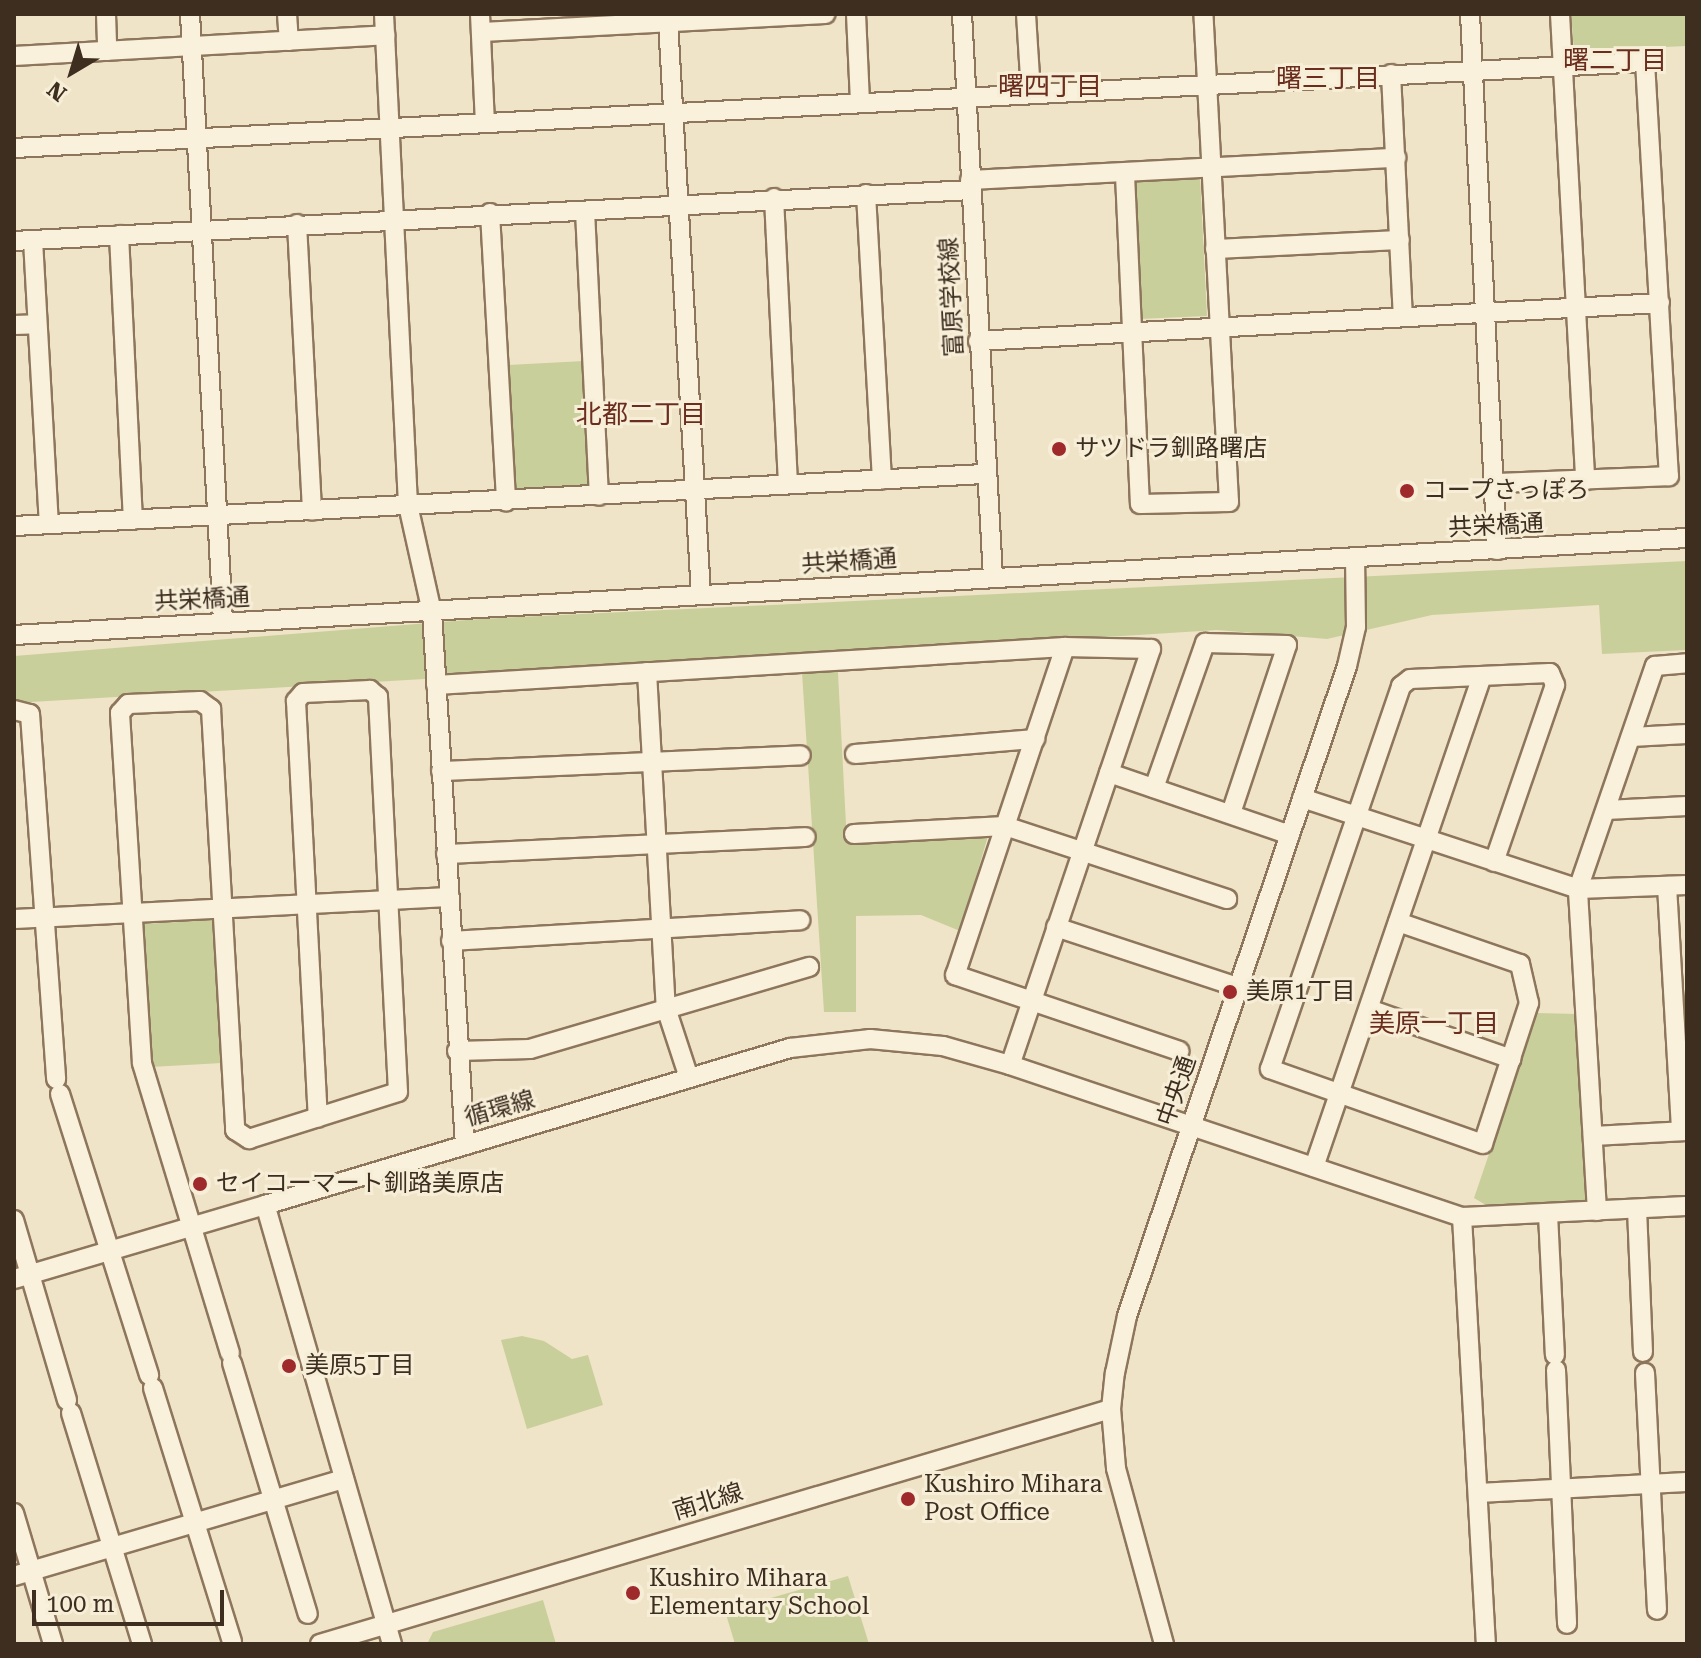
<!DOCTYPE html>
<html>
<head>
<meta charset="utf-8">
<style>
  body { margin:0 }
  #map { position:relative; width:1701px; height:1658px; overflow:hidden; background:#f0e4c8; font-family:"Roboto Serif","Noto Sans JP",serif }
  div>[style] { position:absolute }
  .green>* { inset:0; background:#c9cf9b }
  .roads { filter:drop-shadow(2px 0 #8d765c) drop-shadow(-2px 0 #8d765c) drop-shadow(0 2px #8d765c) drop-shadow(0 -2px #8d765c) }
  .minor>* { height:18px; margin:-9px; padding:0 9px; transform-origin:9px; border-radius:9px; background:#faf1dc }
  .dots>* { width:22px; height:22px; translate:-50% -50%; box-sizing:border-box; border:4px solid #f7eed8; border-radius:50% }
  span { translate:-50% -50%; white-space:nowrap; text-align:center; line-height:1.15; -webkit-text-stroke:6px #f7eed8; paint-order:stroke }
  .street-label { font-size:24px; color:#3d2e20 }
  .poi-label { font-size:24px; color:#3d2e20 }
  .left { translate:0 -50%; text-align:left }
  .neighbourhood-label { font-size:26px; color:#6b2e1e }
  .frame { position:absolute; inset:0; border:16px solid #3d2e20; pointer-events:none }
  .north { position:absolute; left:32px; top:32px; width:80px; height:80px; -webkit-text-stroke:6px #f7eed8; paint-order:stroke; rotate:218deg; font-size:22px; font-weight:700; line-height:32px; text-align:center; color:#3d2e20 }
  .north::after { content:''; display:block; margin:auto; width:28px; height:36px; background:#3d2e20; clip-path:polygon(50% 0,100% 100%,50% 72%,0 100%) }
  .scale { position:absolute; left:32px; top:1590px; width:192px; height:36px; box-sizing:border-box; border:4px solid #3d2e20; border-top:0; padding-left:10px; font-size:24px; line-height:28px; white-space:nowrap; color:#3d2e20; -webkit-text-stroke:6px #f7eed8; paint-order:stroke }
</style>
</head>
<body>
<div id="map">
  <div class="green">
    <div style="clip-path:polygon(1571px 14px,1687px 14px,1687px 46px,1574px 51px)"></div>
    <div style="clip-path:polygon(1200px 177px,1207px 316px,1139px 319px,1132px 180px)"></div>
    <div style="clip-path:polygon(584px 361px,592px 486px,515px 491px,507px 365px)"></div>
    <div style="clip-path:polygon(1687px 561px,1687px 650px,1602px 654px,1599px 605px,1432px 615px,1327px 639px,1217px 630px,837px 654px,847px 843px,988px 836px,960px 931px,921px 915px,856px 916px,856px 1012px,824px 1012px,801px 657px,14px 703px,14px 656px,479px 619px)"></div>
    <div style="clip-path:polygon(214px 920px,222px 1063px,151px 1067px,143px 924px)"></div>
    <div style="clip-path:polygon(1537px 1013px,1577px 1014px,1590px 1203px,1491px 1208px,1474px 1198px)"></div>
    <div style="clip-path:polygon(522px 1336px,544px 1341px,572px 1359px,588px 1355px,603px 1405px,527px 1429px,501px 1340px)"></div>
    <div style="clip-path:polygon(848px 1576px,869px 1644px,735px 1644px,725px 1611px)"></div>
    <div style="clip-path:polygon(543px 1600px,556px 1644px,427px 1644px,433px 1632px)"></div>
  </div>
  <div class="roads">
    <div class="minor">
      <div style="left:106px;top:14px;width:37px;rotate:88deg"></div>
      <div style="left:190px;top:14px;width:609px;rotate:86.89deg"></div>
      <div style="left:287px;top:14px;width:27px;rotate:86deg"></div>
      <div style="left:384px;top:14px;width:492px;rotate:87.2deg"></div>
      <div style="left:408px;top:505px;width:110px;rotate:77.4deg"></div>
      <div style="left:432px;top:612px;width:534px;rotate:86.46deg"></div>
      <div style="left:480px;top:14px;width:109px;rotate:87.4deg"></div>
      <div style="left:856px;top:14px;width:88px;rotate:87.4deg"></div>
      <div style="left:962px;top:14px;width:564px;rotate:86.85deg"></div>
      <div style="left:1026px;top:14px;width:80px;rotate:86.4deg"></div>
      <div style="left:1470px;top:14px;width:537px;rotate:87.12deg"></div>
      <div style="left:1560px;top:14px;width:467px;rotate:86.9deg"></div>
      <div style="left:668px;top:21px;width:575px;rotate:86.71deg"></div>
      <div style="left:482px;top:32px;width:344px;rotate:-3deg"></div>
      <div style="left:14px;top:56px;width:372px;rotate:-3.2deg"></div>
      <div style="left:1391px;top:74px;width:243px;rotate:87.2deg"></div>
      <div style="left:14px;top:148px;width:1633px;rotate:-3.02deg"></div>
      <div style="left:1645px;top:62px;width:415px;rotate:86.7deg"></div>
      <div style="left:1669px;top:476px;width:175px;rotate:177.7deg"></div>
      <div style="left:1125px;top:175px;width:329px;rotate:87.4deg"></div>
      <div style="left:1140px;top:504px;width:89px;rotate:-1.3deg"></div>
      <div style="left:1229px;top:502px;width:489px;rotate:-93deg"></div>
      <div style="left:970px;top:180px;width:427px;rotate:-3deg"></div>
      <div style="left:866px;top:194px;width:286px;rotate:86.8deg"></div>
      <div style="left:774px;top:198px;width:285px;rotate:87.2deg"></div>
      <div style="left:585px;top:211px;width:285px;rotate:87.2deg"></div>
      <div style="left:490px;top:213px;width:289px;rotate:86.8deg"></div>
      <div style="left:297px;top:224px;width:287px;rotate:87deg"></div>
      <div style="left:119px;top:235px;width:285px;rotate:87.2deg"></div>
      <div style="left:33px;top:240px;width:284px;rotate:86.8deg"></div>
      <div style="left:14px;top:241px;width:958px;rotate:-3.05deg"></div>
      <div style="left:1215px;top:249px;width:185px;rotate:-2.8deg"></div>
      <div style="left:14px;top:325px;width:23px;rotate:-2deg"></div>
      <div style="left:978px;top:341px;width:683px;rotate:-3.19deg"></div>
      <div style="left:14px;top:526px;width:972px;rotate:-3.07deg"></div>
      <div style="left:14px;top:635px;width:1676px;rotate:-3.32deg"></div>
      <div style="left:1065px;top:647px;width:346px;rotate:108.5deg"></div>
      <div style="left:955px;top:975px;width:237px;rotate:18.7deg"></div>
      <div style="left:647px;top:672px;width:337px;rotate:86.8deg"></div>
      <div style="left:666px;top:1008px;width:74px;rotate:71.8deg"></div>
      <div style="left:436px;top:685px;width:630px;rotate:-3.46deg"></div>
      <div style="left:1065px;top:647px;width:86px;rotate:1.3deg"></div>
      <div style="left:1151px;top:649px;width:439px;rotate:108.7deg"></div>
      <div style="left:14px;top:710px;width:16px;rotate:14deg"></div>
      <div style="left:30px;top:714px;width:366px;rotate:85.9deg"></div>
      <div style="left:1631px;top:737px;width:56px;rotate:-3.1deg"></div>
      <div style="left:855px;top:754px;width:181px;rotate:-4.8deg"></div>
      <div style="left:441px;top:771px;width:360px;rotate:-2.5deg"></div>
      <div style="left:1109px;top:773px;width:191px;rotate:18.9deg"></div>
      <div style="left:1154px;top:788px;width:154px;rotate:-70.6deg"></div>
      <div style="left:1205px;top:643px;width:82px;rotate:1.4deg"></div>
      <div style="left:1287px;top:645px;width:177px;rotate:108.4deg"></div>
      <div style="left:1302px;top:798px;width:291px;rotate:18.2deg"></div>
      <div style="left:1578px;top:889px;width:109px;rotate:-2.1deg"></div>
      <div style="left:1606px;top:810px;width:81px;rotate:-2.8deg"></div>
      <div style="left:854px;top:834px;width:151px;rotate:-3deg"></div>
      <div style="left:1005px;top:826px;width:234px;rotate:18.2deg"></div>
      <div style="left:446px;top:854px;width:360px;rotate:-2.7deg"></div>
      <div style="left:1667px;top:886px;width:245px;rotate:86.7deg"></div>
      <div style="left:14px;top:919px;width:436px;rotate:-2.9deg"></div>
      <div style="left:1398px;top:922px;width:129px;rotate:19deg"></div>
      <div style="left:1520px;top:964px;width:40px;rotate:77deg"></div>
      <div style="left:1529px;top:1003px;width:148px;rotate:108.1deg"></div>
      <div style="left:1483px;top:1144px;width:226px;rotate:-160.6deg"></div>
      <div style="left:1270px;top:1069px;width:405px;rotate:-71.1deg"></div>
      <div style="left:1401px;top:686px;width:11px;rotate:-38deg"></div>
      <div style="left:1410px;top:679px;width:140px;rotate:-2.5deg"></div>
      <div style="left:1550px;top:673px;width:13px;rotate:67deg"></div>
      <div style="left:1555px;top:685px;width:187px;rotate:109deg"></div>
      <div style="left:1056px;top:927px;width:191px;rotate:18.3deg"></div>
      <div style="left:451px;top:941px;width:350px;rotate:-3.4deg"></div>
      <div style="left:1369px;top:1009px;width:151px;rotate:19.3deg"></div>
      <div style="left:457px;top:1051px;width:73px;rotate:-1.6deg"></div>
      <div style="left:530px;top:1049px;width:291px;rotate:-16.4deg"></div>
      <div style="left:60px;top:1094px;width:295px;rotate:72.4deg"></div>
      <div style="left:1593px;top:1136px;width:94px;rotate:-3deg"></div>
      <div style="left:1314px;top:1167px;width:519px;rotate:-71.11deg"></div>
      <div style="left:1637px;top:1209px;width:143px;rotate:87.6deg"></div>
      <div style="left:1597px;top:1211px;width:323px;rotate:-93.4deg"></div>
      <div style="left:1578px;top:889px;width:236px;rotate:-71deg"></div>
      <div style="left:1655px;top:666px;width:32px;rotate:-5deg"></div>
      <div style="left:1548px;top:1214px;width:141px;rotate:87.2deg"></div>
      <div style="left:1462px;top:1217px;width:225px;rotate:-2.8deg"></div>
      <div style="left:14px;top:1220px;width:188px;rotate:73.6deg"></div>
      <div style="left:14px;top:1279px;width:262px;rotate:-16.4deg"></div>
      <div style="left:230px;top:1353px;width:303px;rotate:-106.9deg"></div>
      <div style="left:142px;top:1063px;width:351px;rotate:-93.6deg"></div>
      <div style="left:120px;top:713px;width:12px;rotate:-48deg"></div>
      <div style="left:128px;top:704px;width:72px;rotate:-2.4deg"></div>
      <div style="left:200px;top:701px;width:14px;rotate:36deg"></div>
      <div style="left:211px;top:709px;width:422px;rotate:86.7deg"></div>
      <div style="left:235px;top:1130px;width:17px;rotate:33deg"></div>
      <div style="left:249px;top:1139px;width:156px;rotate:-17.5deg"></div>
      <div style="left:398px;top:1092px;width:396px;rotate:-92.9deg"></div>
      <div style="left:378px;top:697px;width:11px;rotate:-139deg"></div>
      <div style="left:370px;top:690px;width:67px;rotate:177.4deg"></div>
      <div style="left:303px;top:693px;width:11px;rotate:131deg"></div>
      <div style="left:296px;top:701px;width:417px;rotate:87deg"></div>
      <div style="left:232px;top:1363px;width:262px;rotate:73.2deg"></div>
      <div style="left:1556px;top:1370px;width:254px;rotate:87.5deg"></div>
      <div style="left:1645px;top:1373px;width:237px;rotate:87.1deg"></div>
      <div style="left:153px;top:1388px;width:266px;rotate:72.7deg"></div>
      <div style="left:71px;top:1413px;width:242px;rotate:72.9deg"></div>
      <div style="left:1478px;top:1493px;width:209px;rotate:-3deg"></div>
      <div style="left:14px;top:1513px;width:137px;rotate:73.4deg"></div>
      <div style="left:14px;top:1576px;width:344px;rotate:-16.4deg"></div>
      <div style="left:320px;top:1644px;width:825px;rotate:-16.55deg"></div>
      <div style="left:392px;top:1644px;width:457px;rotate:-106.1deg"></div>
      <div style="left:265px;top:1205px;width:548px;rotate:-16.65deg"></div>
      <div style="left:790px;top:1048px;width:81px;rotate:-6.4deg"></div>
      <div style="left:870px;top:1039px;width:73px;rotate:5.5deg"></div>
      <div style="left:943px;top:1046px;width:70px;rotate:15.8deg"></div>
      <div style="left:1010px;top:1065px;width:477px;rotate:18.6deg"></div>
      <div style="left:1462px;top:1217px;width:428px;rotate:86.8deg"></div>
      <div style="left:1164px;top:1644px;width:182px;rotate:-105.3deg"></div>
      <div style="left:1116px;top:1468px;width:59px;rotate:-94.8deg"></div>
      <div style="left:1111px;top:1409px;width:36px;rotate:-84deg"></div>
      <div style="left:1115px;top:1373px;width:58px;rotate:-78.1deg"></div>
      <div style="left:1127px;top:1316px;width:686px;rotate:-71.3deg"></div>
      <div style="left:1347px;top:666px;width:40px;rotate:-77deg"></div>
      <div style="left:1356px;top:627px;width:68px;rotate:-90.8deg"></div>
    </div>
  </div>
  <div class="dots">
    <div style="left:1059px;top:449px;background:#9e2a2b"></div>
    <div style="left:1407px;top:491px;background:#9e2a2b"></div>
    <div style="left:1230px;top:992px;background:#9e2a2b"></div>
    <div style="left:200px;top:1184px;background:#9e2a2b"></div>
    <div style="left:289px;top:1366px;background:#9e2a2b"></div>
    <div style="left:908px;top:1499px;background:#9e2a2b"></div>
    <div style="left:633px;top:1593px;background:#9e2a2b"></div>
  </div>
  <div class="street-label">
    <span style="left:952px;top:297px;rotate:-93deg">富原学校線</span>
    <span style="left:1496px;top:526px;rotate:-3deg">共栄橋通</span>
    <span style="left:849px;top:562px;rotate:-4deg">共栄橋通</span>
    <span style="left:202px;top:600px;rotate:-3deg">共栄橋通</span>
    <span style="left:1177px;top:1091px;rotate:-71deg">中央通</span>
    <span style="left:500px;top:1109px;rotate:-16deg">循環線</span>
    <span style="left:708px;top:1502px;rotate:-17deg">南北線</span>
  </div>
  <div class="poi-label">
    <span class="left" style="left:1075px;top:449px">サツドラ釧路曙店</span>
    <span class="left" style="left:1423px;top:491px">コープさっぽろ</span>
    <span class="left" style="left:1246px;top:992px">美原1丁目</span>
    <span class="left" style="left:216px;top:1184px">セイコーマート釧路美原店</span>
    <span class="left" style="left:305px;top:1366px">美原5丁目</span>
    <span class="left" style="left:924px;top:1499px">Kushiro Mihara<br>Post Office</span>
    <span class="left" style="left:649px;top:1593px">Kushiro Mihara<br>Elementary School</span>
  </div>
  <div class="neighbourhood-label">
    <span style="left:1615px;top:61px">曙二丁目</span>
    <span style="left:1328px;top:79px">曙三丁目</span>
    <span style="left:1050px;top:87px">曙四丁目</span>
    <span style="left:641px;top:415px">北都二丁目</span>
    <span style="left:1434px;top:1024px">美原一丁目</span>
  </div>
  <div class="frame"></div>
  <div class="north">N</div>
  <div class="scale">100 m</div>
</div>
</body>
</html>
